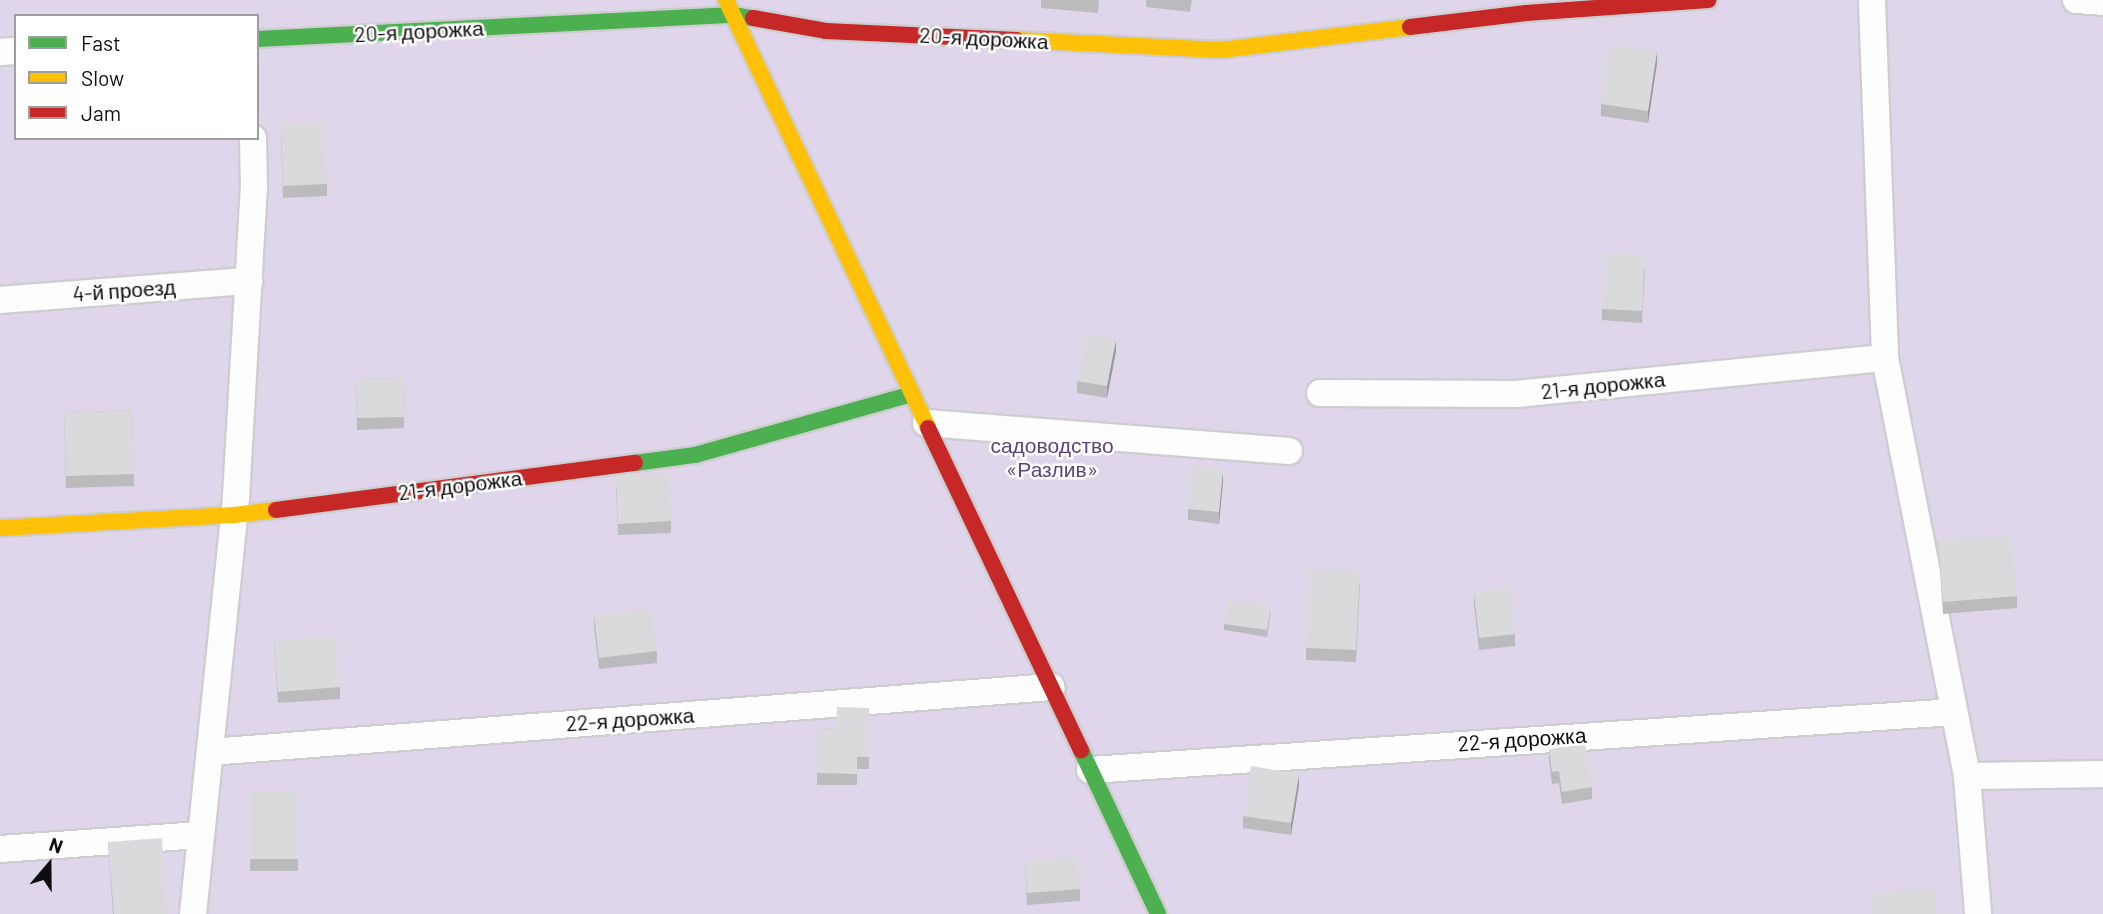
<!DOCTYPE html>
<html>
<head>
<meta charset="utf-8">
<style>
  body { margin:0 }
  #map { position:relative; width:2103px; height:914px; overflow:hidden; background:#f4f2f6; font-family:Barlow,sans-serif }
  div>[style] { position:absolute }
  .green>* { inset:0; background:#dfd6ec }
  .roads { filter:drop-shadow(2px 0 #cecdd0) drop-shadow(-2px 0 #cecdd0) drop-shadow(0 2px #cecdd0) drop-shadow(0 -2px #cecdd0) }
  .street>* { height:26px; margin:-13px; padding:0 13px; transform-origin:13px; border-radius:13px; background:#fdfdfe }
  .fast>* { height:16px; margin:-8px; padding:0 8px; transform-origin:8px; border-radius:8px; background:#4caf50 }
  .slow>* { height:16px; margin:-8px; padding:0 8px; transform-origin:8px; border-radius:8px; background:#ffc107 }
  .jam>* { height:16px; margin:-8px; padding:0 8px; transform-origin:8px; border-radius:8px; background:#c62828 }
  .wall>* { inset:0; background:#bbbbbd }
  .shaded-wall>* { inset:0; background:#99989a }
  .building>* { inset:0; background:#dad9dc }
  span { translate:-50% -50%; white-space:nowrap; text-align:center; line-height:1.15; -webkit-text-stroke:5px #fff; paint-order:stroke }
  .street-label { font-size:21px; color:#0e0d0f }
  .park-label { font-size:21px; color:#5d447c }
  .legend { position:absolute; left:14px; top:14px; width:245px; height:126px; box-sizing:border-box; background:#fff; border:2px solid #9f9e9f; margin:0; padding:9px 12px; list-style:none; font-size:21px; color:#0e0d0f }
  .legend li { display:flex; align-items:center; gap:14px; height:35px }
  .legend b { width:35px; border:2px solid #9f9e9f }
  .north { position:absolute; left:14px; top:830px; width:70px; height:70px; -webkit-text-stroke:5px #fff; paint-order:stroke; rotate:20deg; font-size:19px; font-weight:700; line-height:28px; text-align:center; color:#0e0d0f }
  .north::after { content:''; display:block; margin:auto; width:24px; height:32px; background:#0e0d0f; clip-path:polygon(50% 0,100% 100%,50% 72%,0 100%) }
</style>
</head>
<body>
<div id="map">
  <div class="green">
    <div style="clip-path:polygon(evenodd,0 0,2103px 0,2103px 914px,0 914px,0 0,16px 16px,257px 16px,257px 138px,16px 138px,16px 16px)"></div>
  </div>
  <div class="roads">
    <div class="street">
      <div style="left:1872px;top:0;width:358px;rotate:87.9deg"></div>
      <div style="left:1885px;top:358px;width:426px;rotate:78.9deg"></div>
      <div style="left:1967px;top:776px;width:138px;rotate:85.4deg"></div>
      <div style="left:2076px;top:0;width:27px;rotate:4deg"></div>
      <div style="left:0;top:52px;width:16px;rotate:-4deg"></div>
      <div style="left:0;top:300px;width:250px;rotate:-4.4deg"></div>
      <div style="left:1320px;top:393px;width:196px;rotate:0.3deg"></div>
      <div style="left:1516px;top:394px;width:371px;rotate:-5.6deg"></div>
      <div style="left:926px;top:423px;width:364px;rotate:4.4deg"></div>
      <div style="left:210px;top:752px;width:844px;rotate:-4.42deg"></div>
      <div style="left:1090px;top:770px;width:866px;rotate:-3.84deg"></div>
      <div style="left:1967px;top:776px;width:136px;rotate:-0.8deg"></div>
      <div style="left:0;top:849px;width:201px;rotate:-4deg"></div>
      <div style="left:193px;top:914px;width:419px;rotate:-84.1deg"></div>
      <div style="left:236px;top:497px;width:309px;rotate:-86.7deg"></div>
      <div style="left:254px;top:189px;width:51px;rotate:-91.1deg"></div>
    </div>
    <div class="fast">
      <div style="left:257px;top:39px;width:477px;rotate:-2.9deg"></div>
      <div style="left:733px;top:15px;width:20px;rotate:9deg"></div>
      <div style="left:635px;top:463px;width:61px;rotate:-7.6deg"></div>
      <div style="left:695px;top:455px;width:225px;rotate:-15.7deg"></div>
      <div style="left:1081px;top:750px;width:181px;rotate:64.8deg"></div>
    </div>
    <div class="slow">
      <div style="left:726px;top:0;width:473px;rotate:64.7deg"></div>
      <div style="left:1017px;top:40px;width:204px;rotate:2.8deg"></div>
      <div style="left:1221px;top:50px;width:190px;rotate:-6.9deg"></div>
      <div style="left:0;top:528px;width:234px;rotate:-3.2deg"></div>
      <div style="left:234px;top:515px;width:42px;rotate:-6.8deg"></div>
    </div>
    <div class="jam">
      <div style="left:753px;top:18px;width:74px;rotate:10.1deg"></div>
      <div style="left:826px;top:31px;width:191px;rotate:2.7deg"></div>
      <div style="left:1410px;top:27px;width:117px;rotate:-6.9deg"></div>
      <div style="left:1526px;top:13px;width:183px;rotate:-4.1deg"></div>
      <div style="left:928px;top:428px;width:357px;rotate:64.6deg"></div>
      <div style="left:276px;top:510px;width:362px;rotate:-7.5deg"></div>
    </div>
  </div>
  <div class="wall">
    <div style="clip-path:polygon(1041px 0,1099px 0,1098px 13px,1041px 8px)"></div>
    <div style="clip-path:polygon(1146px 0,1192px 0,1190px 12px,1146px 7px)"></div>
    <div style="clip-path:polygon(1657px 63px,1648px 123px,1601px 116px,1601px 104px)"></div>
    <div style="clip-path:polygon(281px 136px,327px 184px,327px 196px,283px 198px)"></div>
    <div style="clip-path:polygon(1645px 267px,1642px 323px,1602px 320px,1602px 309px)"></div>
    <div style="clip-path:polygon(1116px 351px,1107px 398px,1077px 393px,1077px 381px)"></div>
    <div style="clip-path:polygon(403px 378px,404px 428px,357px 430px,356px 379px)"></div>
    <div style="clip-path:polygon(132px 410px,134px 486px,66px 488px,64px 413px)"></div>
    <div style="clip-path:polygon(1223px 481px,1219px 524px,1188px 520px,1188px 509px)"></div>
    <div style="clip-path:polygon(616px 487px,671px 521px,671px 533px,618px 535px)"></div>
    <div style="clip-path:polygon(1938px 540px,2017px 596px,2017px 608px,1943px 614px)"></div>
    <div style="clip-path:polygon(1360px 583px,1356px 662px,1306px 660px,1306px 648px)"></div>
    <div style="clip-path:polygon(1474px 592px,1515px 634px,1515px 646px,1479px 650px,1474px 604px)"></div>
    <div style="clip-path:polygon(1271px 612px,1267px 637px,1224px 630px,1224px 624px)"></div>
    <div style="clip-path:polygon(594px 615px,657px 651px,657px 663px,599px 669px,594px 627px)"></div>
    <div style="clip-path:polygon(274px 640px,340px 687px,340px 699px,278px 703px)"></div>
    <div style="clip-path:polygon(869px 708px,869px 769px,857px 769px,857px 785px,817px 785px,817px 728px,836px 729px)"></div>
    <div style="clip-path:polygon(1549px 749px,1592px 787px,1592px 799px,1562px 804px,1559px 783px,1552px 784px,1549px 761px)"></div>
    <div style="clip-path:polygon(1299px 785px,1291px 835px,1243px 828px,1243px 816px)"></div>
    <div style="clip-path:polygon(250px 792px,298px 792px,298px 871px,250px 871px)"></div>
    <div style="clip-path:polygon(108px 842px,167px 914px,113px 914px)"></div>
    <div style="clip-path:polygon(1025px 861px,1080px 889px,1080px 901px,1027px 905px)"></div>
  </div>
  <div class="shaded-wall">
    <div style="clip-path:polygon(1657px 51px,1657px 63px,1648px 123px,1648px 111px)"></div>
    <div style="clip-path:polygon(1116px 339px,1116px 351px,1107px 398px,1107px 386px)"></div>
    <div style="clip-path:polygon(1223px 469px,1223px 481px,1219px 524px,1219px 512px)"></div>
    <div style="clip-path:polygon(1299px 774px,1299px 785px,1291px 835px,1291px 823px)"></div>
  </div>
  <div class="building">
    <div style="clip-path:polygon(1610px 45px,1657px 51px,1648px 111px,1601px 104px)"></div>
    <div style="clip-path:polygon(324px 123px,327px 184px,283px 186px,281px 125px)"></div>
    <div style="clip-path:polygon(1606px 253px,1645px 255px,1642px 311px,1602px 309px)"></div>
    <div style="clip-path:polygon(1086px 334px,1116px 339px,1107px 386px,1077px 381px)"></div>
    <div style="clip-path:polygon(403px 378px,404px 417px,357px 418px,356px 379px)"></div>
    <div style="clip-path:polygon(132px 410px,134px 474px,66px 476px,64px 413px)"></div>
    <div style="clip-path:polygon(1192px 466px,1223px 469px,1219px 512px,1188px 509px)"></div>
    <div style="clip-path:polygon(669px 474px,671px 521px,618px 524px,616px 476px)"></div>
    <div style="clip-path:polygon(2012px 535px,2017px 596px,1943px 602px,1938px 540px)"></div>
    <div style="clip-path:polygon(1309px 569px,1360px 571px,1356px 650px,1306px 648px)"></div>
    <div style="clip-path:polygon(1511px 588px,1515px 634px,1479px 638px,1474px 592px)"></div>
    <div style="clip-path:polygon(1228px 599px,1271px 606px,1267px 630px,1224px 624px)"></div>
    <div style="clip-path:polygon(652px 609px,657px 651px,599px 658px,594px 615px)"></div>
    <div style="clip-path:polygon(336px 636px,340px 687px,278px 692px,274px 640px)"></div>
    <div style="clip-path:polygon(837px 707px,869px 708px,869px 757px,857px 757px,857px 774px,817px 773px,817px 728px,836px 729px)"></div>
    <div style="clip-path:polygon(1585px 744px,1592px 787px,1562px 792px,1559px 771px,1552px 772px,1549px 749px)"></div>
    <div style="clip-path:polygon(1251px 766px,1299px 774px,1291px 823px,1243px 816px)"></div>
    <div style="clip-path:polygon(250px 792px,298px 792px,298px 859px,250px 859px)"></div>
    <div style="clip-path:polygon(162px 838px,167px 914px,114px 914px,108px 842px)"></div>
    <div style="clip-path:polygon(1077px 857px,1080px 889px,1027px 893px,1025px 861px)"></div>
    <div style="clip-path:polygon(1934px 887px,1937px 914px,1872px 914px,1870px 894px)"></div>
  </div>
  <div class="street-label">
    <span style="left:419px;top:31px;rotate:-3deg">20-я дорожка</span>
    <span style="left:984px;top:38px;rotate:3deg">20-я дорожка</span>
    <span style="left:124px;top:290px;rotate:-4deg">4-й проезд</span>
    <span style="left:1603px;top:385px;rotate:-6deg">21-я дорожка</span>
    <span style="left:460px;top:485px;rotate:-7deg">21-я дорожка</span>
    <span style="left:630px;top:719px;rotate:-4deg">22-я дорожка</span>
    <span style="left:1522px;top:739px;rotate:-4deg">22-я дорожка</span>
  </div>
  <div class="park-label">
    <span style="left:1052px;top:457px">садоводство<br>«Разлив»</span>
  </div>
  <ul class="legend">
  <li><b style="height:9px;background:#4caf50"></b>Fast</li>
  <li><b style="height:9px;background:#ffc107"></b>Slow</li>
  <li><b style="height:9px;background:#c62828"></b>Jam</li>
  </ul>
  <div class="north">N</div>
</div>
</body>
</html>
